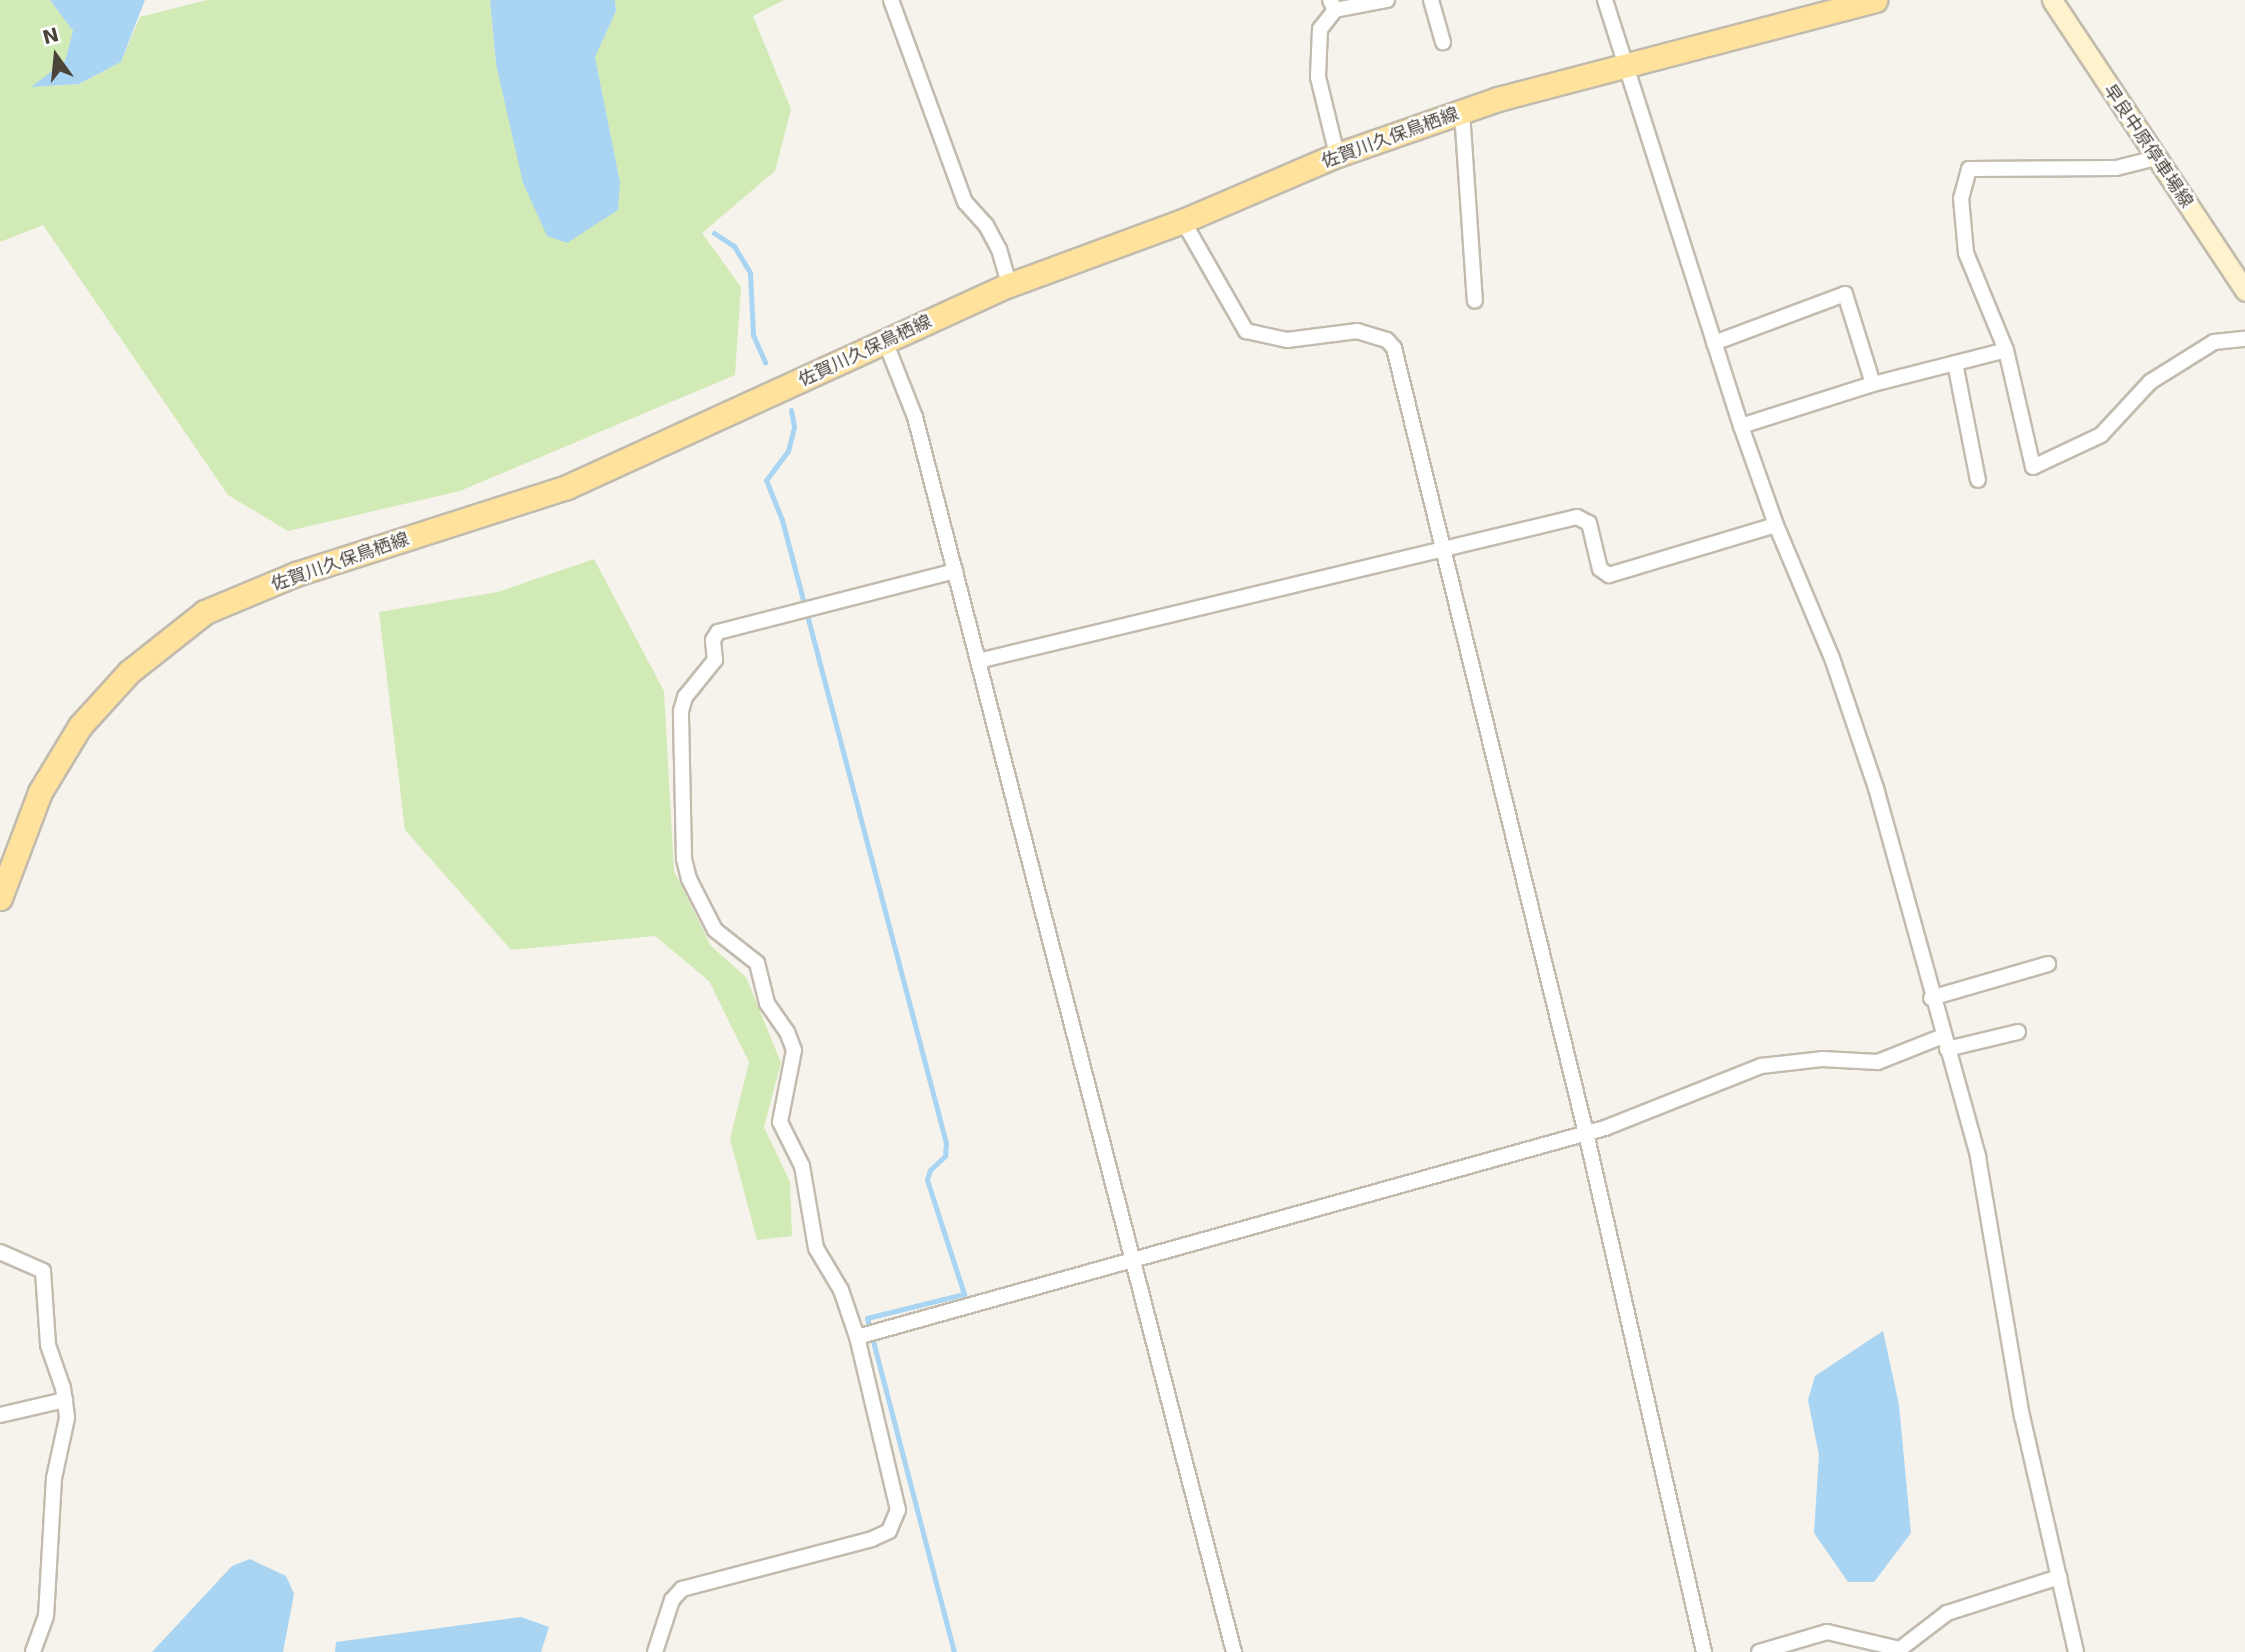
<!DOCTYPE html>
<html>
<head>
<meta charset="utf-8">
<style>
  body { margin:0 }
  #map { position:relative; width:2245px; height:1652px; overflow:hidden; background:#f6f3ec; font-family:"DejaVu Sans","Noto Sans JP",sans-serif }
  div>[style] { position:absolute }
  .green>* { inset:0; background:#d2eab5 }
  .water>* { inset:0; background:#a9d4f2 }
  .stream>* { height:5px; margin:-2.5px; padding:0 2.5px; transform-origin:2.5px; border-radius:2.5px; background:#a9d4f2 }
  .roads { filter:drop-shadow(2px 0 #c2bbae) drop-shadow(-2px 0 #c2bbae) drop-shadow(0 2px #c2bbae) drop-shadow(0 -2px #c2bbae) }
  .street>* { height:14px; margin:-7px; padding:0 7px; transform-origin:7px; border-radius:7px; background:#fff }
  .secondary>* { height:19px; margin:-9.5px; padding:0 9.5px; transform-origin:9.5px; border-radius:9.5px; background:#fff3cd }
  .primary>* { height:23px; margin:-11.5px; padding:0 11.5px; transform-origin:11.5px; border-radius:11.5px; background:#ffe39c }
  span { translate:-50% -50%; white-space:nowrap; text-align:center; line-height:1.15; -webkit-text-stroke:5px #fff; paint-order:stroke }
  .street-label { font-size:18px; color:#4b4439 }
  .north { position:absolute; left:21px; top:21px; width:70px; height:70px; -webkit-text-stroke:5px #fff; paint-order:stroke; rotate:345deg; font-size:19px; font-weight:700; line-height:28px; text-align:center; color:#4b4439 }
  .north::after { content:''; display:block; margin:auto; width:24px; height:32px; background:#4b4439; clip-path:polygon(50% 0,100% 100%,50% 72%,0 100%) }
</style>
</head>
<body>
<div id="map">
  <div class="green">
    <div style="clip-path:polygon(0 0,50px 0,73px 31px,65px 61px,33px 87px,80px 84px,121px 62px,140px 17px,207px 0,490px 0,496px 64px,620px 182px,595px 57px,616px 11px,615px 0,784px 0,753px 16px,791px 109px,775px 171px,702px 233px,741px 287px,735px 375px,460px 491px,288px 531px,228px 495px,43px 225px,0 242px)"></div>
    <div style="clip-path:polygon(594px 559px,664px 691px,674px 871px,711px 946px,746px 977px,781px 1063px,764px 1127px,790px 1182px,792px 1236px,757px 1240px,730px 1139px,749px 1062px,709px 981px,655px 936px,511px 950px,405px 830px,379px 612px,498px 592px)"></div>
  </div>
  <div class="water">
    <div style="clip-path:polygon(50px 0,145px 0,121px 62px,79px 84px,31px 87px,65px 61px,73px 31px)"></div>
    <div style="clip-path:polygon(490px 0,615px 0,616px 11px,595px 57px,620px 182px,618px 210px,567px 243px,547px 236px,523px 183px,496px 64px)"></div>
    <div style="clip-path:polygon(1883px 1331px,1899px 1405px,1911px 1533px,1874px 1582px,1848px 1582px,1814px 1533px,1819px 1455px,1808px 1400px,1815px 1376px)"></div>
    <div style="clip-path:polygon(250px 1559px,286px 1576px,294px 1594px,283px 1652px,152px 1652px,232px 1566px)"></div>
    <div style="clip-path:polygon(521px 1617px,549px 1627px,541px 1652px,335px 1652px,336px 1642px)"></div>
  </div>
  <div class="stream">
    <div style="left:714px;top:233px;width:24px;rotate:33deg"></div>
    <div style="left:734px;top:246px;width:31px;rotate:59deg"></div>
    <div style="left:750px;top:273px;width:62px;rotate:87.2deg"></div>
    <div style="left:753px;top:335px;width:30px;rotate:66deg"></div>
    <div style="left:791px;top:410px;width:17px;rotate:80deg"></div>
    <div style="left:794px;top:427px;width:25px;rotate:104deg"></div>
    <div style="left:788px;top:451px;width:36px;rotate:127deg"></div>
    <div style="left:766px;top:480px;width:43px;rotate:68.2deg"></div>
    <div style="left:782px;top:520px;width:644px;rotate:75.25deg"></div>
    <div style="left:946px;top:1143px;width:13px;rotate:94deg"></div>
    <div style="left:945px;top:1156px;width:21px;rotate:137deg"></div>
    <div style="left:930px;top:1170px;width:10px;rotate:107deg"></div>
    <div style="left:927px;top:1180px;width:120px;rotate:72deg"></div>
    <div style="left:964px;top:1294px;width:100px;rotate:166.1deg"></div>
    <div style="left:867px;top:1318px;width:345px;rotate:75.4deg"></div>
  </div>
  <div class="roads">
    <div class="street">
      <div style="left:891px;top:0;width:215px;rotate:69.9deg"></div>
      <div style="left:965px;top:202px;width:31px;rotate:48deg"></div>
      <div style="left:986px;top:225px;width:27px;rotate:62deg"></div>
      <div style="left:999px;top:249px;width:37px;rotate:74deg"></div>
      <div style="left:1330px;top:0;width:11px;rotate:63deg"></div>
      <div style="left:1335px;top:10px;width:24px;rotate:128deg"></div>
      <div style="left:1320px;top:29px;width:48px;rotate:92.4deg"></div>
      <div style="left:1318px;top:77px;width:80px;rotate:76.3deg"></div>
      <div style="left:1431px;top:0;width:44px;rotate:74.1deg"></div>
      <div style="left:1605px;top:0;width:447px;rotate:72.3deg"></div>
      <div style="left:1741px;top:426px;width:105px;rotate:70.5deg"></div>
      <div style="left:1776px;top:525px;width:144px;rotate:67.2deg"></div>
      <div style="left:1832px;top:658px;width:137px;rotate:71.3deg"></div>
      <div style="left:1876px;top:788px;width:383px;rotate:74.5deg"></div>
      <div style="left:1978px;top:1157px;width:263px;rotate:80.4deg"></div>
      <div style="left:2022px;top:1416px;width:242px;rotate:77.1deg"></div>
      <div style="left:1335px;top:10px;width:53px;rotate:-10.9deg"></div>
      <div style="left:1462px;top:112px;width:189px;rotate:86.1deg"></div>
      <div style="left:2156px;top:158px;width:41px;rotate:166deg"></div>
      <div style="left:2116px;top:168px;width:147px;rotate:179.6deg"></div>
      <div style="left:1969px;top:169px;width:30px;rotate:105deg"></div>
      <div style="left:1961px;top:198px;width:55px;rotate:84.8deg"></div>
      <div style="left:1966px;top:253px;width:105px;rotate:67.6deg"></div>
      <div style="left:2006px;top:350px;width:120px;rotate:77deg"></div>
      <div style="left:2033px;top:467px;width:75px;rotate:-25.2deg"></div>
      <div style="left:2101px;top:435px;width:72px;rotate:-47.2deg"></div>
      <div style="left:2150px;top:382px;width:75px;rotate:-32deg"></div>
      <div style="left:2214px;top:342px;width:31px;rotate:-6deg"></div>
      <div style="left:1183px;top:221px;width:127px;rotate:60.2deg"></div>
      <div style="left:1246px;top:331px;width:42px;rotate:12.4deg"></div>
      <div style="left:1287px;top:340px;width:71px;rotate:-7.3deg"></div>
      <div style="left:1357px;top:331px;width:31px;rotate:17deg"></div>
      <div style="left:1387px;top:340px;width:11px;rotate:49deg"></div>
      <div style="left:1394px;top:348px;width:808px;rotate:76.26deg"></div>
      <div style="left:1586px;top:1133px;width:532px;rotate:77.19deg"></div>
      <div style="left:885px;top:341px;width:82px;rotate:68.5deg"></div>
      <div style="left:915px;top:417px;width:1276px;rotate:75.52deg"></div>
      <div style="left:1714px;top:343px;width:140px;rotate:-20.5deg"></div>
      <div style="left:1845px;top:294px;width:94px;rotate:72.7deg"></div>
      <div style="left:1955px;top:363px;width:119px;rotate:78.9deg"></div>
      <div style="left:1741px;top:426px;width:139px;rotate:-17.7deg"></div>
      <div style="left:1873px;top:384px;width:137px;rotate:-14.3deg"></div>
      <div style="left:978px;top:661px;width:616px;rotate:-13.52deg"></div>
      <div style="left:1577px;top:517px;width:13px;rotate:27deg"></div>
      <div style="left:1589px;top:523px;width:47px;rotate:76.6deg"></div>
      <div style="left:1600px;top:569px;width:11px;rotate:34deg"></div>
      <div style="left:1609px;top:575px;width:174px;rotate:-16.7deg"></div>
      <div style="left:1931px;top:998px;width:122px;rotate:-16.2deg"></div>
      <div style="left:1947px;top:1049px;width:73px;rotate:-13.5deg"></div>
      <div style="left:0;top:1252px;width:47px;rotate:23.8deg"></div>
      <div style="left:43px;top:1271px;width:74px;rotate:86.1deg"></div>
      <div style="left:48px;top:1345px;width:46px;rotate:70.8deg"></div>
      <div style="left:63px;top:1388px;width:30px;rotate:82deg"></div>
      <div style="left:67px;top:1418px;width:61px;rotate:102.2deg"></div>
      <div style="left:54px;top:1478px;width:138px;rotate:93.3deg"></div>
      <div style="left:46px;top:1616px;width:38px;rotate:110deg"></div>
      <div style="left:857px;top:1337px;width:777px;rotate:-15.61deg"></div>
      <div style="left:1605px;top:1128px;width:168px;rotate:-21.7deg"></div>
      <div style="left:1761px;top:1066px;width:61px;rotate:-6.5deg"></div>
      <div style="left:1822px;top:1059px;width:56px;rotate:3.1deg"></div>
      <div style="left:1878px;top:1062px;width:70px;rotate:-21.8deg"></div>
      <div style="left:0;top:1415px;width:67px;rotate:-13deg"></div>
      <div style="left:655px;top:1652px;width:55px;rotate:-71.9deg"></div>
      <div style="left:672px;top:1600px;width:15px;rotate:-48deg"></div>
      <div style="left:682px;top:1589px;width:196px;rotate:-14.7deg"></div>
      <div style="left:872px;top:1539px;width:19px;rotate:-25deg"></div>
      <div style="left:889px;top:1531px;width:23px;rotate:-67deg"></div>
      <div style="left:898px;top:1510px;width:178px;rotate:-103.3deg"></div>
      <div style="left:857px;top:1337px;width:50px;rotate:-108.8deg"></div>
      <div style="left:841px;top:1290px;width:49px;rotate:-120.8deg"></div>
      <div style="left:816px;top:1248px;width:83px;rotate:-99.7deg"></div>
      <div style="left:802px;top:1166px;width:49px;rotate:-116.6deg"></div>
      <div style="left:780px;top:1122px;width:73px;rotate:-79deg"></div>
      <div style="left:794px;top:1050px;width:19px;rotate:-111deg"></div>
      <div style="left:787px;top:1032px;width:35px;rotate:-125deg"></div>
      <div style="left:767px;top:1003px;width:41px;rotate:-104deg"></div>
      <div style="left:757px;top:963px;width:53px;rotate:-141.8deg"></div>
      <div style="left:715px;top:930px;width:57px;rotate:-117deg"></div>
      <div style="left:689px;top:879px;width:21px;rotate:-104deg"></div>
      <div style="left:684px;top:859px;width:148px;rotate:-91.2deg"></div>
      <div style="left:681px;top:711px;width:15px;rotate:-74deg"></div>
      <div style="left:685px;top:697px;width:48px;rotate:-51deg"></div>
      <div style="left:715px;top:660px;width:20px;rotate:-96deg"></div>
      <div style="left:713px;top:640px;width:9px;rotate:-58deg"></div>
      <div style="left:718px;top:632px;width:245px;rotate:-14.4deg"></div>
      <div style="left:1759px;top:1652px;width:71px;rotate:-16.4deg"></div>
      <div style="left:1827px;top:1632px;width:75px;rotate:13.1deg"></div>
      <div style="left:1900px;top:1649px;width:59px;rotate:-37.5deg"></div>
      <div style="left:1947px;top:1613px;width:118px;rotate:-17.8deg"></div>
    </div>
    <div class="secondary">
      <div style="left:2052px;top:0;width:349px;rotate:56.4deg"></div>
    </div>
    <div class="primary">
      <div style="left:0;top:898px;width:113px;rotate:-69.3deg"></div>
      <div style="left:40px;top:792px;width:77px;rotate:-58.8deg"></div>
      <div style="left:80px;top:726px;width:73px;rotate:-47.8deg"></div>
      <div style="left:129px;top:672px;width:97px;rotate:-38.3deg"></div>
      <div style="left:205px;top:612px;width:99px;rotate:-22.7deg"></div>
      <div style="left:296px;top:574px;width:285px;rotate:-17.8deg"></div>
      <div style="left:567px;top:487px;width:486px;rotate:-24.6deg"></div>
      <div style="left:1009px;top:285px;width:185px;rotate:-20.2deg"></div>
      <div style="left:1183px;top:221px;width:168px;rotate:-23.2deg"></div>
      <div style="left:1337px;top:155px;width:170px;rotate:-19.2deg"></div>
      <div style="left:1498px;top:99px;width:390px;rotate:-14.7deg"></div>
    </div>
  </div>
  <div class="street-label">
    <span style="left:1390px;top:138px;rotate:-20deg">佐賀川久保鳥栖線</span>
    <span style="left:2148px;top:146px;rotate:56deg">早良中原停車場線</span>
    <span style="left:865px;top:351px;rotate:-25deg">佐賀川久保鳥栖線</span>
    <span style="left:340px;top:562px;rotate:-19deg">佐賀川久保鳥栖線</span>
  </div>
  <div class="north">N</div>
</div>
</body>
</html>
